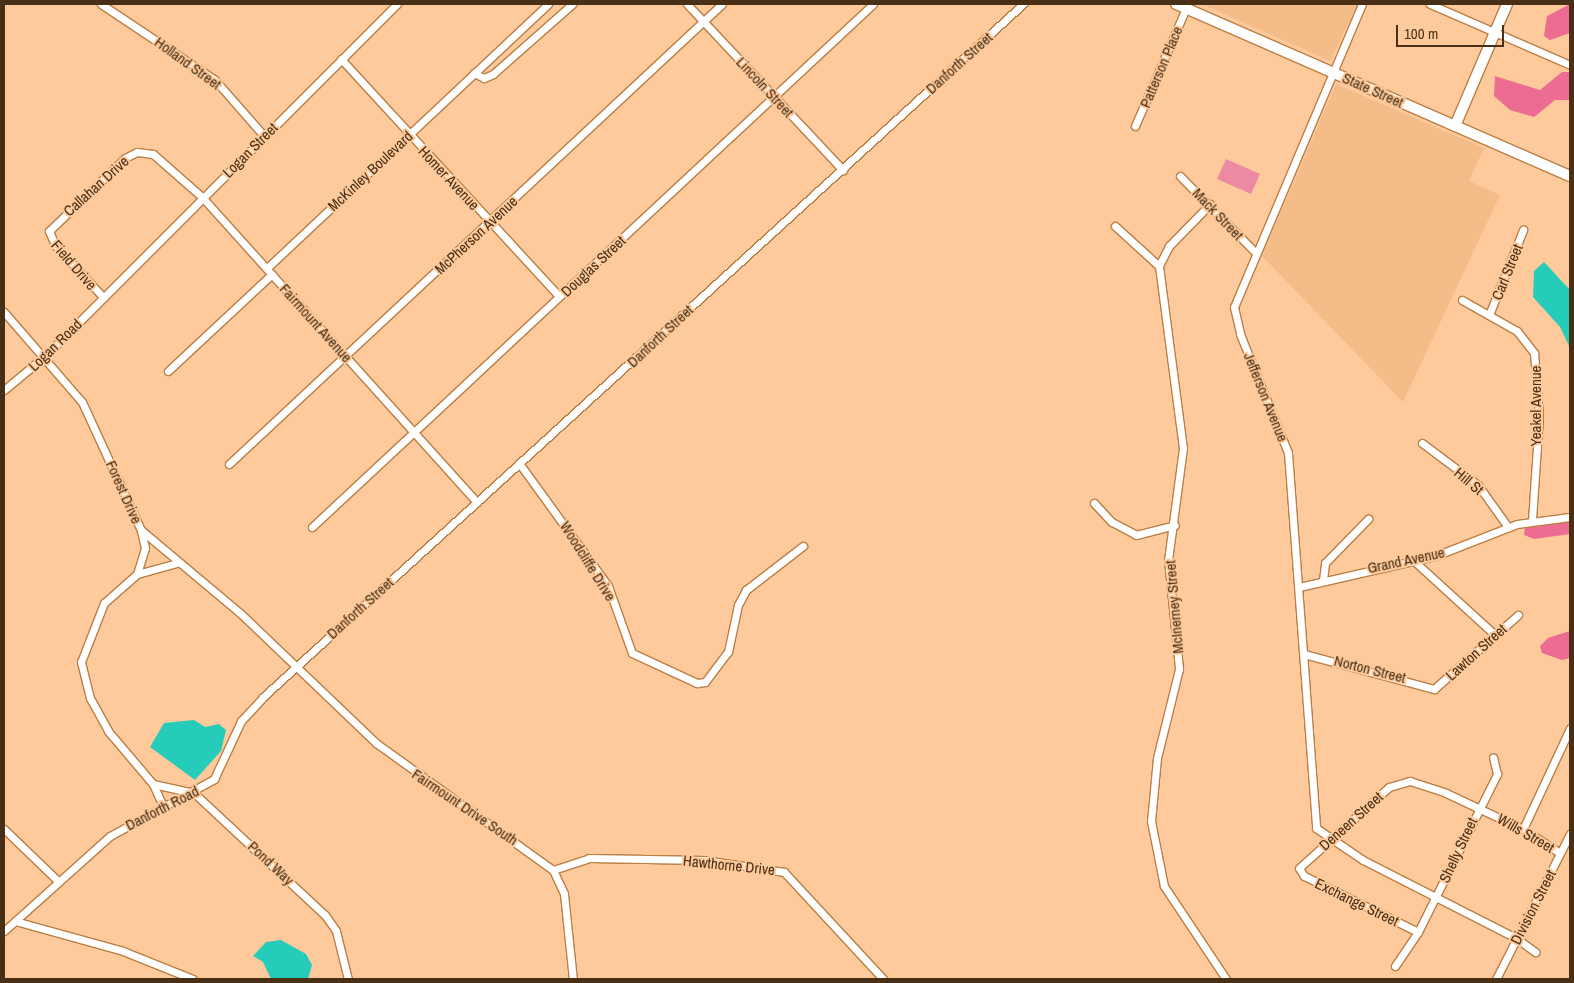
<!DOCTYPE html>
<html>
<head>
<meta charset="utf-8">
<style>
  body { margin:0 }
  #map { position:relative; width:1574px; height:983px; overflow:hidden; background:#feca9b; font-family:"Archivo Narrow",sans-serif }
  div>[style] { position:absolute }
  .built>* { inset:0; background:#f3bc89 }
  .green>* { inset:0; background:#ed89a3 }
  .forest>* { inset:0; background:#ec6c92 }
  .water>* { inset:0; background:#26ccba }
  .roads { filter:drop-shadow(1px 0 #bb7e43) drop-shadow(-1px 0 #bb7e43) drop-shadow(0 1px #bb7e43) drop-shadow(0 -1px #bb7e43) }
  .street>* { height:7px; margin:-3.5px; padding:0 3.5px; transform-origin:3.5px; border-radius:3.5px; background:#fff }
  .secondary>* { height:10px; margin:-5px; padding:0 5px; transform-origin:5px; border-radius:5px; background:#fff }
  span { translate:-50% -50%; white-space:nowrap; text-align:center; line-height:1.15; -webkit-text-stroke:4px #feca9b; paint-order:stroke }
  .street-label { font-size:15px; color:#482f16 }
  .frame { position:absolute; inset:0; border:5px solid #482f16; pointer-events:none }
  .scale { position:absolute; left:1396px; top:25px; width:108px; height:22px; box-sizing:border-box; border:2px solid #482f16; border-top:0; padding-left:6px; font-size:15px; line-height:18px; white-space:nowrap; color:#482f16; -webkit-text-stroke:4px #feca9b; paint-order:stroke }
</style>
</head>
<body>
<div id="map">
  <div class="built">
    <div style="clip-path:polygon(1202px 4px,1358px 4px,1330px 61px)"></div>
    <div style="clip-path:polygon(1336px 84px,1484px 148px,1469px 181px,1500px 195px,1403px 402px,1262px 256px)"></div>
  </div>
  <div class="green">
    <div style="clip-path:polygon(1226px 159px,1260px 174px,1251px 194px,1217px 179px)"></div>
  </div>
  <div class="forest">
    <div style="clip-path:polygon(1570px 4px,1570px 33px,1550px 40px,1544px 36px,1547px 16px)"></div>
    <div style="clip-path:polygon(1562px 72px,1570px 72px,1570px 100px,1555px 100px,1534px 117px,1510px 110px,1494px 96px,1495px 76px,1540px 90px)"></div>
    <div style="clip-path:polygon(1570px 521px,1570px 534px,1534px 539px,1524px 535px,1525px 528px)"></div>
    <div style="clip-path:polygon(1570px 631px,1570px 658px,1562px 660px,1542px 653px,1540px 646px,1548px 638px)"></div>
  </div>
  <div class="water">
    <div style="clip-path:polygon(1544px 262px,1570px 290px,1570px 348px,1560px 327px,1533px 297px,1534px 271px)"></div>
    <div style="clip-path:polygon(194px 720px,205px 727px,219px 724px,226px 730px,221px 751px,195px 780px,150px 747px,164px 723px)"></div>
    <div style="clip-path:polygon(281px 940px,306px 954px,312px 965px,308px 979px,271px 979px,263px 962px,253px 956px,266px 942px)"></div>
  </div>
  <div class="roads">
    <div class="street">
      <div style="left:101px;top:4px;width:137px;rotate:33.7deg"></div>
      <div style="left:215px;top:80px;width:74px;rotate:48.8deg"></div>
      <div style="left:687px;top:4px;width:228px;rotate:46.8deg"></div>
      <div style="left:1362px;top:4px;width:329px;rotate:112.9deg"></div>
      <div style="left:1234px;top:307px;width:28px;rotate:77deg"></div>
      <div style="left:1240px;top:334px;width:128px;rotate:68deg"></div>
      <div style="left:1288px;top:453px;width:376px;rotate:85.7deg"></div>
      <div style="left:1316px;top:828px;width:57px;rotate:34.2deg"></div>
      <div style="left:1363px;top:860px;width:172px;rotate:27deg"></div>
      <div style="left:1516px;top:938px;width:24px;rotate:36deg"></div>
      <div style="left:1430px;top:4px;width:153px;rotate:23.5deg"></div>
      <div style="left:341px;top:59px;width:322px;rotate:47.4deg"></div>
      <div style="left:474px;top:73px;width:11px;rotate:27deg"></div>
      <div style="left:484px;top:78px;width:10px;rotate:-24deg"></div>
      <div style="left:493px;top:74px;width:106px;rotate:-41.5deg"></div>
      <div style="left:1135px;top:126px;width:129px;rotate:-66.6deg"></div>
      <div style="left:1180px;top:176px;width:108px;rotate:45.4deg"></div>
      <div style="left:1210px;top:204px;width:59px;rotate:134.3deg"></div>
      <div style="left:1169px;top:246px;width:22px;rotate:117deg"></div>
      <div style="left:1159px;top:266px;width:184px;rotate:82.5deg"></div>
      <div style="left:1183px;top:448px;width:113px;rotate:97.6deg"></div>
      <div style="left:1168px;top:560px;width:110px;rotate:84.2deg"></div>
      <div style="left:1179px;top:669px;width:92px;rotate:103.9deg"></div>
      <div style="left:1157px;top:758px;width:63px;rotate:95.4deg"></div>
      <div style="left:1151px;top:821px;width:66px;rotate:78.7deg"></div>
      <div style="left:1164px;top:886px;width:112px;rotate:56.3deg"></div>
      <div style="left:1115px;top:226px;width:59px;rotate:42.3deg"></div>
      <div style="left:267px;top:268px;width:386px;rotate:-43.2deg"></div>
      <div style="left:103px;top:297px;width:71px;rotate:-132.7deg"></div>
      <div style="left:55px;top:245px;width:15px;rotate:-113deg"></div>
      <div style="left:49px;top:231px;width:105px;rotate:-43.8deg"></div>
      <div style="left:125px;top:158px;width:13px;rotate:-27deg"></div>
      <div style="left:137px;top:152px;width:16px;rotate:7deg"></div>
      <div style="left:153px;top:154px;width:65px;rotate:41.3deg"></div>
      <div style="left:202px;top:197px;width:411px;rotate:48deg"></div>
      <div style="left:1462px;top:300px;width:63px;rotate:29.4deg"></div>
      <div style="left:1517px;top:331px;width:28px;rotate:52deg"></div>
      <div style="left:1534px;top:353px;width:64px;rotate:85.5deg"></div>
      <div style="left:1539px;top:417px;width:104px;rotate:93.9deg"></div>
      <div style="left:4px;top:312px;width:119px;rotate:49.1deg"></div>
      <div style="left:82px;top:402px;width:141px;rotate:65.3deg"></div>
      <div style="left:141px;top:530px;width:129px;rotate:40deg"></div>
      <div style="left:240px;top:613px;width:188px;rotate:43.7deg"></div>
      <div style="left:376px;top:743px;width:218px;rotate:35.7deg"></div>
      <div style="left:553px;top:870px;width:26px;rotate:65deg"></div>
      <div style="left:564px;top:894px;width:85px;rotate:84deg"></div>
      <div style="left:1489px;top:315px;width:92px;rotate:-68.2deg"></div>
      <div style="left:168px;top:371px;width:142px;rotate:-43deg"></div>
      <div style="left:4px;top:390px;width:55px;rotate:-39.8deg"></div>
      <div style="left:46px;top:355px;width:496px;rotate:-45deg"></div>
      <div style="left:1422px;top:443px;width:70px;rotate:36.9deg"></div>
      <div style="left:1478px;top:485px;width:52px;rotate:54.5deg"></div>
      <div style="left:519px;top:463px;width:152px;rotate:54.1deg"></div>
      <div style="left:608px;top:586px;width:71px;rotate:70.3deg"></div>
      <div style="left:632px;top:653px;width:72px;rotate:24.8deg"></div>
      <div style="left:697px;top:683px;width:8px;rotate:-7deg"></div>
      <div style="left:705px;top:682px;width:38px;rotate:-53deg"></div>
      <div style="left:728px;top:652px;width:48px;rotate:-78deg"></div>
      <div style="left:738px;top:605px;width:17px;rotate:-62deg"></div>
      <div style="left:746px;top:590px;width:72px;rotate:-37.7deg"></div>
      <div style="left:229px;top:464px;width:674px;rotate:-43.02deg"></div>
      <div style="left:1094px;top:503px;width:26px;rotate:47deg"></div>
      <div style="left:1112px;top:522px;width:27px;rotate:28deg"></div>
      <div style="left:1136px;top:535px;width:40px;rotate:-14.4deg"></div>
      <div style="left:312px;top:527px;width:767px;rotate:-42.99deg"></div>
      <div style="left:1414px;top:561px;width:110px;rotate:42.4deg"></div>
      <div style="left:177px;top:563px;width:41px;rotate:164.6deg"></div>
      <div style="left:137px;top:574px;width:44px;rotate:138.7deg"></div>
      <div style="left:104px;top:603px;width:63px;rotate:111.3deg"></div>
      <div style="left:81px;top:662px;width:37px;rotate:76deg"></div>
      <div style="left:90px;top:698px;width:38px;rotate:61deg"></div>
      <div style="left:108px;top:731px;width:70px;rotate:49.7deg"></div>
      <div style="left:153px;top:784px;width:42px;rotate:12.4deg"></div>
      <div style="left:194px;top:793px;width:179px;rotate:43deg"></div>
      <div style="left:325px;top:915px;width:19px;rotate:55deg"></div>
      <div style="left:336px;top:931px;width:49px;rotate:76deg"></div>
      <div style="left:137px;top:574px;width:27px;rotate:-73deg"></div>
      <div style="left:145px;top:548px;width:17px;rotate:-103deg"></div>
      <div style="left:1323px;top:580px;width:17px;rotate:-83deg"></div>
      <div style="left:1325px;top:563px;width:62px;rotate:-45.7deg"></div>
      <div style="left:1299px;top:587px;width:139px;rotate:-12.8deg"></div>
      <div style="left:1435px;top:556px;width:88px;rotate:-21.3deg"></div>
      <div style="left:1517px;top:524px;width:53px;rotate:-7.5deg"></div>
      <div style="left:1304px;top:654px;width:135px;rotate:15.1deg"></div>
      <div style="left:1434px;top:689px;width:112px;rotate:-41.4deg"></div>
      <div style="left:153px;top:784px;width:24px;rotate:66deg"></div>
      <div style="left:4px;top:829px;width:76px;rotate:43.9deg"></div>
      <div style="left:1523px;top:829px;width:111px;rotate:-65deg"></div>
      <div style="left:553px;top:870px;width:38px;rotate:-18deg"></div>
      <div style="left:589px;top:858px;width:115px;rotate:1deg"></div>
      <div style="left:704px;top:860px;width:81px;rotate:8.5deg"></div>
      <div style="left:784px;top:872px;width:146px;rotate:47.2deg"></div>
      <div style="left:15px;top:921px;width:112px;rotate:15.5deg"></div>
      <div style="left:123px;top:951px;width:75px;rotate:21.8deg"></div>
      <div style="left:4px;top:931px;width:142px;rotate:-41.9deg"></div>
      <div style="left:110px;top:836px;width:119px;rotate:-28.7deg"></div>
      <div style="left:214px;top:779px;width:64px;rotate:-65deg"></div>
      <div style="left:241px;top:721px;width:33px;rotate:-47deg"></div>
      <div style="left:263px;top:697px;width:1029px;rotate:-42.36deg"></div>
      <div style="left:1418px;top:932px;width:127px;rotate:-153.8deg"></div>
      <div style="left:1304px;top:876px;width:9px;rotate:-122deg"></div>
      <div style="left:1299px;top:868px;width:121px;rotate:-42deg"></div>
      <div style="left:1389px;top:787px;width:22px;rotate:-16deg"></div>
      <div style="left:1410px;top:781px;width:38px;rotate:18deg"></div>
      <div style="left:1446px;top:793px;width:85px;rotate:25.1deg"></div>
      <div style="left:1523px;top:829px;width:44px;rotate:33deg"></div>
      <div style="left:1395px;top:966px;width:41px;rotate:-55.9deg"></div>
      <div style="left:1418px;top:932px;width:177px;rotate:-63.4deg"></div>
      <div style="left:1497px;top:774px;width:17px;rotate:-103deg"></div>
      <div style="left:1496px;top:979px;width:163px;rotate:-63deg"></div>
    </div>
    <div class="secondary">
      <div style="left:1176px;top:4px;width:430px;rotate:23.6deg"></div>
      <div style="left:1455px;top:126px;width:133px;rotate:-66.9deg"></div>
    </div>
  </div>
  <div class="street-label">
    <span style="left:188px;top:63px;rotate:36deg">Holland Street</span>
    <span style="left:959px;top:63px;rotate:-42deg">Danforth Street</span>
    <span style="left:1161px;top:67px;rotate:-67deg">Patterson Place</span>
    <span style="left:765px;top:87px;rotate:47deg">Lincoln Street</span>
    <span style="left:1373px;top:90px;rotate:24deg">State Street</span>
    <span style="left:250px;top:150px;rotate:-45deg">Logan Street</span>
    <span style="left:370px;top:171px;rotate:-43deg">McKinley Boulevard</span>
    <span style="left:449px;top:178px;rotate:47deg">Homer Avenue</span>
    <span style="left:96px;top:186px;rotate:-42deg">Callahan Drive</span>
    <span style="left:1218px;top:214px;rotate:46deg">Mack Street</span>
    <span style="left:476px;top:235px;rotate:-43deg">McPherson Avenue</span>
    <span style="left:74px;top:265px;rotate:49deg">Field Drive</span>
    <span style="left:593px;top:266px;rotate:-43deg">Douglas Street</span>
    <span style="left:1507px;top:272px;rotate:-68deg">Carl Street</span>
    <span style="left:316px;top:323px;rotate:48deg">Fairmount Avenue</span>
    <span style="left:660px;top:336px;rotate:-43deg">Danforth Street</span>
    <span style="left:55px;top:345px;rotate:-44deg">Logan Road</span>
    <span style="left:1266px;top:397px;rotate:68deg">Jefferson Avenue</span>
    <span style="left:1536px;top:406px;rotate:-90deg">Yeakel Avenue</span>
    <span style="left:1469px;top:481px;rotate:40deg">Hill St</span>
    <span style="left:124px;top:492px;rotate:66deg">Forest Drive</span>
    <span style="left:1406px;top:560px;rotate:-12deg">Grand Avenue</span>
    <span style="left:588px;top:561px;rotate:58deg">Woodcliffe Drive</span>
    <span style="left:1174px;top:607px;rotate:-95deg">McInerney Street</span>
    <span style="left:360px;top:608px;rotate:-42deg">Danforth Street</span>
    <span style="left:1476px;top:652px;rotate:-42deg">Lawton Street</span>
    <span style="left:1370px;top:669px;rotate:14deg">Norton Street</span>
    <span style="left:465px;top:807px;rotate:34deg">Fairmount Drive South</span>
    <span style="left:162px;top:808px;rotate:-27deg">Danforth Road</span>
    <span style="left:1351px;top:821px;rotate:-42deg">Deneen Street</span>
    <span style="left:1526px;top:833px;rotate:30deg">Wills Street</span>
    <span style="left:1458px;top:850px;rotate:-65deg">Shelly Street</span>
    <span style="left:271px;top:863px;rotate:43deg">Pond Way</span>
    <span style="left:729px;top:865px;rotate:6deg">Hawthorne Drive</span>
    <span style="left:1357px;top:902px;rotate:26deg">Exchange Street</span>
    <span style="left:1533px;top:907px;rotate:-63deg">Division Street</span>
  </div>
  <div class="frame"></div>
  <div class="scale">100 m</div>
</div>
</body>
</html>
